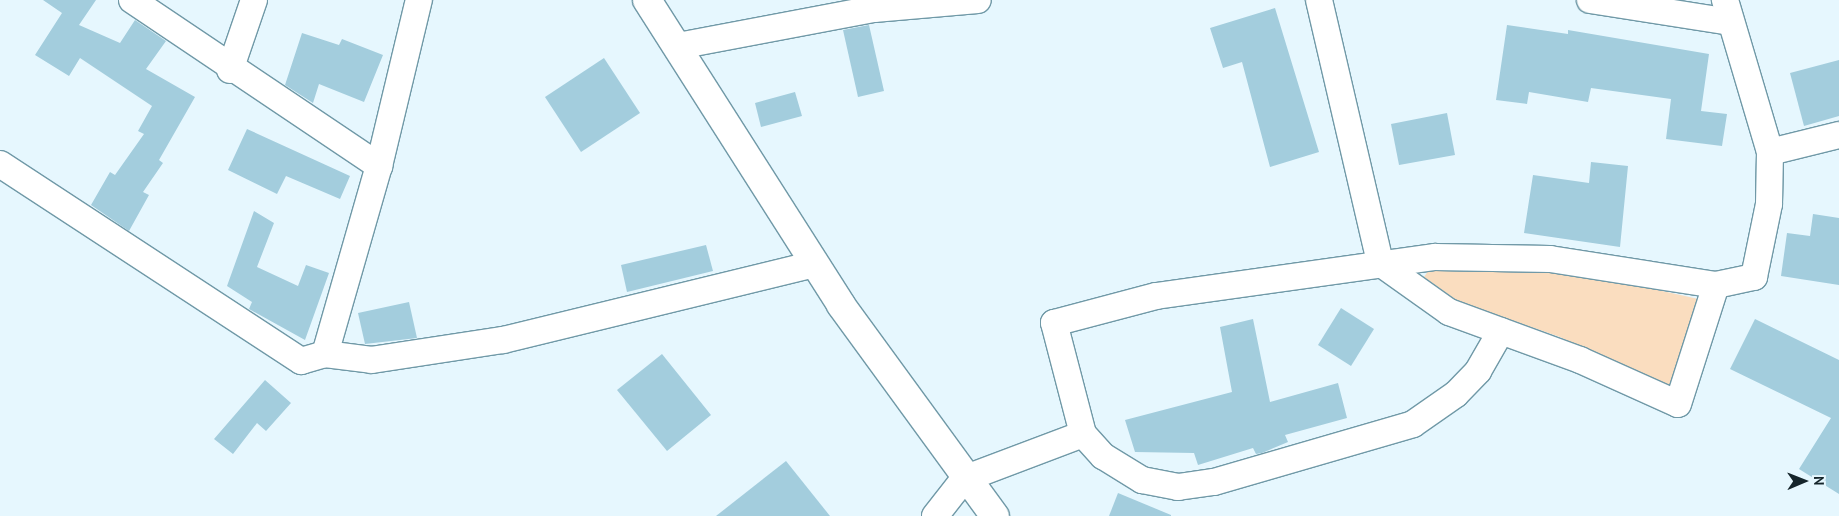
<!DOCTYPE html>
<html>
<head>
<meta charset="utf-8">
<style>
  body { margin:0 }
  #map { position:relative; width:1839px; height:516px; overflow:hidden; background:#e6f7fe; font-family:"PT Sans",sans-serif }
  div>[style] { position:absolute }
  .green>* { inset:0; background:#faddbf }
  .building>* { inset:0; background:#a3cddd }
  .roads { filter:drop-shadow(1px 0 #7099a7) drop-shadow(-1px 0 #7099a7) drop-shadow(0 1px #7099a7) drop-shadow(0 -1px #7099a7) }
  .minor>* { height:26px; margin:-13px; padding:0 13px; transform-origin:13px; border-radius:13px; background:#fff }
  .major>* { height:28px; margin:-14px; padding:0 14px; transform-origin:14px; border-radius:14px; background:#fff }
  span { translate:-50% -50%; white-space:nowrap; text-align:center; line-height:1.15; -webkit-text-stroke:5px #e6f7fe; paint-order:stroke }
  .north { position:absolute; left:1779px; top:456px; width:50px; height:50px; -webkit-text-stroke:4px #e6f7fe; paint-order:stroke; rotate:89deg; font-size:14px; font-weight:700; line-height:20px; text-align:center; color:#15252b }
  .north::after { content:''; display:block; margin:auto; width:18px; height:22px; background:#15252b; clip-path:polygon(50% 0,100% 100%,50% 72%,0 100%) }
</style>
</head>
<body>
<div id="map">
  <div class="green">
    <div style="clip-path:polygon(1433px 264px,1554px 267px,1703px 300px,1669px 390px,1560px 337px,1459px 302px,1424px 277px)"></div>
  </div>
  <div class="building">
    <div style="clip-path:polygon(43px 0,96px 0,79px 25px,120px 43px,135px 20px,166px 41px,146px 69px,195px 97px,159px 160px,163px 163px,143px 192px,149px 195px,129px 231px,91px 205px,110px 172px,115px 175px,144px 134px,138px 131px,152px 106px,80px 58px,69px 76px,35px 55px,62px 13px)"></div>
    <div style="clip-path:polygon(1275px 8px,1319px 152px,1270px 167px,1242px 62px,1223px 68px,1210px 28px)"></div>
    <div style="clip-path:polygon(869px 25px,884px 91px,858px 97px,843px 30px)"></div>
    <div style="clip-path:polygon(1507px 25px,1568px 34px,1568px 30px,1709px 54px,1701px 111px,1727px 114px,1722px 146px,1666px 139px,1671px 99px,1591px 88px,1588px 102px,1529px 92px,1527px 104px,1496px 100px)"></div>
    <div style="clip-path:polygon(302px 33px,339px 45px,342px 39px,383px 55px,364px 102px,319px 84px,313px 103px,285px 85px)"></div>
    <div style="clip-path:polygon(604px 58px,640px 113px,581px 152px,545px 97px)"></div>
    <div style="clip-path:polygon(1839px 60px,1839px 116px,1804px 126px,1790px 73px)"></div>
    <div style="clip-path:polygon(795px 92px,802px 116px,761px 127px,755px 103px)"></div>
    <div style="clip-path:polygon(1447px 113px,1455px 155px,1399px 165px,1391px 124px)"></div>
    <div style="clip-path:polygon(247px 129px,350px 176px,340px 199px,286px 176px,277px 194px,228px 170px)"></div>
    <div style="clip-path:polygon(1591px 162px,1628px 166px,1620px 247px,1524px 233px,1533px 175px,1589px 183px)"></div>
    <div style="clip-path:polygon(254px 211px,274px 223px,257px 267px,298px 286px,306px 265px,329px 273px,305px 340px,249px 309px,252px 302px,227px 286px)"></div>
    <div style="clip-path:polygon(1813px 214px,1839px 218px,1839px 285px,1781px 276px,1787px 233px,1810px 236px)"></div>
    <div style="clip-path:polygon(706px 245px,713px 271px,627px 292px,621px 265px)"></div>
    <div style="clip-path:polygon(409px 302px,417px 338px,365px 344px,358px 313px)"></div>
    <div style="clip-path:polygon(1341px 308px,1374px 329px,1351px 366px,1318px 345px)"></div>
    <div style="clip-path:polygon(1253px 319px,1270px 402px,1338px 383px,1347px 418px,1285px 435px,1288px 442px,1262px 453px,1256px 454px,1253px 448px,1198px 465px,1194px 453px,1135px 452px,1125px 420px,1232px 392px,1220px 327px)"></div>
    <div style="clip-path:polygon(1755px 319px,1839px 360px,1839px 494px,1799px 469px,1831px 418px,1730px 369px)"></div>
    <div style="clip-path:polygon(662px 354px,711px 415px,667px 451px,617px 390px)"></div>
    <div style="clip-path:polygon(265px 380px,291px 403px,266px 431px,257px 423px,233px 454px,214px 439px)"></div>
    <div style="clip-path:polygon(786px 461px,830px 516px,716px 516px)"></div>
    <div style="clip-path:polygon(1118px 493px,1171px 515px,1171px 516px,1109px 516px)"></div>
  </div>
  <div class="roads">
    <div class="minor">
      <div style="left:132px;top:0;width:298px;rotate:33.9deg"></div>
      <div style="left:1319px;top:0;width:270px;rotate:76.9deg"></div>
      <div style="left:1380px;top:263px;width:85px;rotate:35.4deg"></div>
      <div style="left:1449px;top:312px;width:140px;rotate:20.1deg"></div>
      <div style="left:1580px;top:360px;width:107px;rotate:24.2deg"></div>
      <div style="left:1678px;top:404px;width:125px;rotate:-72.3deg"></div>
      <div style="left:1590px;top:0;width:142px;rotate:8.9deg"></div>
      <div style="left:678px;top:46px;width:199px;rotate:-10.7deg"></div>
      <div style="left:874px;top:9px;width:104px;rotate:-4.9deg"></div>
      <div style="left:230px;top:70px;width:74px;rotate:-71.1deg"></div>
      <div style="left:1770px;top:152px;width:71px;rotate:-13.8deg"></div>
      <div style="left:0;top:164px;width:360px;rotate:33.2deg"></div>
      <div style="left:301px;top:361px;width:25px;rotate:-16deg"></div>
      <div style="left:325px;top:354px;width:47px;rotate:7.3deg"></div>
      <div style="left:372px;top:360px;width:133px;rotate:-8.7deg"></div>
      <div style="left:503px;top:340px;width:321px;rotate:-13.7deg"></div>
      <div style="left:325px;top:354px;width:196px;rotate:-74deg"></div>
      <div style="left:379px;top:166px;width:171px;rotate:-76.5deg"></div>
      <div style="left:1083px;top:434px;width:30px;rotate:48deg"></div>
      <div style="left:1103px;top:456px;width:46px;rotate:31.6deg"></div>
      <div style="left:1142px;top:480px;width:37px;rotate:11deg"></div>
      <div style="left:1178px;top:487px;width:36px;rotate:-8deg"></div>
      <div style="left:1214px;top:482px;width:207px;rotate:-16.2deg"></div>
      <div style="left:1413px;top:424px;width:52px;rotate:-34.9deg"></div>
      <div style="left:1456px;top:394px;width:32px;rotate:-46deg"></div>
      <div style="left:1478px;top:371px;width:46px;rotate:-60.1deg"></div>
      <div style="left:935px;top:516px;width:47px;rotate:-51.9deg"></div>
      <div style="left:964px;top:479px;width:127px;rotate:-20.7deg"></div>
      <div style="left:1083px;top:434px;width:115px;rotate:-104.6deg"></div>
      <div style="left:1054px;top:323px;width:106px;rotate:-14.8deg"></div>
      <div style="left:1156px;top:296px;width:282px;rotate:-8deg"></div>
      <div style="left:1435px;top:257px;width:115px;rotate:1deg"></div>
      <div style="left:1550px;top:259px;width:168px;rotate:8.9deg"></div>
      <div style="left:1716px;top:285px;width:39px;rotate:-12deg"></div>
      <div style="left:1754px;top:277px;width:75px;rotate:-78.4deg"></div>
      <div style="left:1769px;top:204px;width:52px;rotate:-88.9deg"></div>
      <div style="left:1770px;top:152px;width:159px;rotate:-106.5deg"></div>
    </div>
    <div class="major">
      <div style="left:647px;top:0;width:361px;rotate:57.5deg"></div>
      <div style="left:841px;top:305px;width:261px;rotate:53.9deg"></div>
    </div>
  </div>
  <div class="north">N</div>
</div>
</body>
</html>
